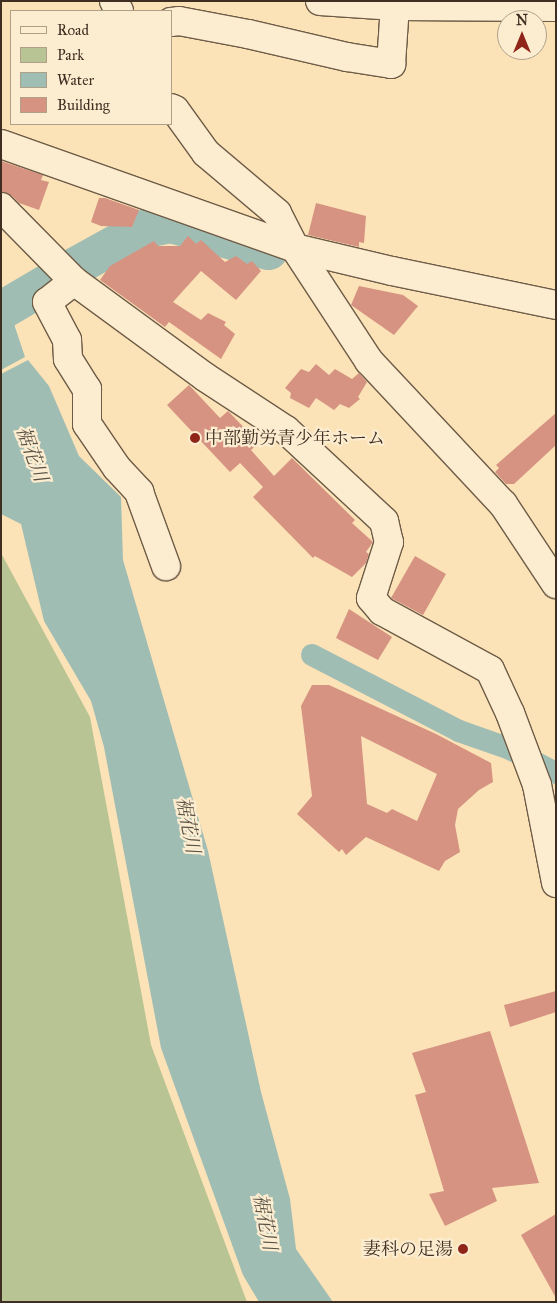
<!DOCTYPE html>
<html>
<head>
<meta charset="utf-8">
<style>
  body { margin:0 }
  #map { position:relative; width:557px; height:1303px; overflow:hidden; background:#fbe2b7; font-family:"IM FELL Great Primer","Noto Serif JP",serif }
  div>[style] { position:absolute }
  .green>* { inset:0; background:#b8c493 }
  .water>* { inset:0; background:#a0bdb4 }
  .canal>* { height:22px; margin:-11px; padding:0 11px; transform-origin:11px; border-radius:11px; background:#a0bdb4 }
  .river>* { height:39px; margin:-19.5px; padding:0 19.5px; transform-origin:19.5px; border-radius:19.5px; background:#a0bdb4 }
  .building>* { inset:0; background:#d69381 }
  .roads { filter:drop-shadow(1px 0 #6e5c47) drop-shadow(-1px 0 #6e5c47) drop-shadow(0 1px #6e5c47) drop-shadow(0 -1px #6e5c47) }
  .minor>* { height:28px; margin:-14px; padding:0 14px; transform-origin:14px; border-radius:14px; background:#fcecd0 }
  .dots>* { width:14px; height:14px; translate:-50% -50%; box-sizing:border-box; border:2px solid #fcecd0; border-radius:50% }
  span { translate:-50% -50%; white-space:nowrap; text-align:center; line-height:1.15; -webkit-text-stroke:4.5px #fcecd0; paint-order:stroke }
  .poi-label { font-size:18px; color:#3f2f22 }
  .left { translate:0 -50%; text-align:left }
  .right { translate:-100% -50%; text-align:right }
  .water-label { font-size:19px; color:#575246; font-style:italic }
  .frame { position:absolute; inset:0; border:2px solid #3f2f22; pointer-events:none }
  .legend { position:absolute; left:10px; top:10px; width:162px; height:115px; box-sizing:border-box; background:#fcecd0; border:1px solid #b0a08a; margin:0; padding:6px 9px; list-style:none; font-size:15px; color:#3f2f22 }
  .legend li { display:flex; align-items:center; gap:10px; height:25px }
  .legend b { width:25px; border:1px solid #b0a08a }
  .north { position:absolute; left:497px; top:10px; width:50px; height:50px; box-sizing:border-box; background:#fcecd0; border:1px solid #b0a08a; border-radius:50%; rotate:0deg; font-size:14px; font-weight:700; line-height:20px; text-align:center; color:#3f2f22 }
  .north::after { content:''; display:block; margin:auto; width:18px; height:22px; background:#8f2418; clip-path:polygon(50% 0,100% 100%,50% 72%,0 100%) }
</style>
</head>
<body>
<div id="map">
  <div class="green">
    <div style="clip-path:polygon(1px 553px,90px 717px,151px 1045px,247px 1302px,1px 1302px)"></div>
  </div>
  <div class="water">
    <div style="clip-path:polygon(1px 311px,13px 321px,25px 357px,1px 370px)"></div>
    <div style="clip-path:polygon(28px 360px,49px 386px,79px 456px,121px 497px,123px 560px,208px 851px,261px 1092px,290px 1199px,296px 1249px,333px 1302px,259px 1302px,243px 1275px,161px 1048px,104px 747px,91px 701px,44px 621px,21px 524px,1px 514px,1px 374px)"></div>
  </div>
  <div class="canal">
    <div style="left:312px;top:655px;width:165px;rotate:27.3deg"></div>
    <div style="left:459px;top:731px;width:54px;rotate:19.4deg"></div>
    <div style="left:510px;top:749px;width:52px;rotate:27.6deg"></div>
  </div>
  <div class="river">
    <div style="left:75px;top:266px;width:77px;rotate:-28.9deg"></div>
    <div style="left:142px;top:229px;width:29px;rotate:-12deg"></div>
    <div style="left:170px;top:223px;width:102px;rotate:15.4deg"></div>
    <div style="left:1px;top:310px;width:65px;rotate:-30.5deg"></div>
  </div>
  <div class="building">
    <div style="clip-path:polygon(1px 161px,43px 175px,41px 180px,49px 182px,39px 210px,19px 203px,12px 196px,1px 192px)"></div>
    <div style="clip-path:polygon(99px 198px,105px 198px,139px 210px,132px 227px,101px 226px,91px 222px)"></div>
    <div style="clip-path:polygon(316px 203px,366px 216px,364px 243px,359px 242px,359px 247px,308px 235px)"></div>
    <div style="clip-path:polygon(188px 236px,196px 244px,201px 240px,225px 262px,236px 256px,247px 264px,252px 261px,261px 271px,236px 300px,201px 271px,173px 302px,201px 320px,208px 313px,226px 322px,224px 325px,235px 334px,221px 359px,169px 322px,165px 327px,100px 280px,110px 266px,154px 241px,158px 246px,180px 246px)"></div>
    <div style="clip-path:polygon(359px 286px,403px 295px,418px 306px,394px 335px,351px 305px)"></div>
    <div style="clip-path:polygon(316px 364px,329px 375px,335px 369px,352px 379px,359px 373px,367px 382px,358px 397px,360px 399px,349px 408px,340px 404px,334px 410px,316px 398px,309px 408px,290px 398px,291px 393px,285px 388px,301px 369px,309px 372px)"></div>
    <div style="clip-path:polygon(189px 385px,220px 418px,228px 411px,259px 443px,251px 450px,274px 476px,292px 458px,355px 520px,352px 523px,373px 542px,366px 552px,369px 554px,366px 563px,352px 577px,315px 556px,313px 558px,253px 497px,263px 487px,240px 463px,230px 472px,167px 405px)"></div>
    <div style="clip-path:polygon(556px 413px,556px 445px,514px 484px,506px 484px,495px 472px,499px 468px,496px 465px)"></div>
    <div style="clip-path:polygon(415px 556px,446px 574px,423px 615px,391px 598px)"></div>
    <div style="clip-path:polygon(349px 609px,392px 637px,378px 660px,336px 638px)"></div>
    <div style="clip-path:polygon(evenodd,312px 685px,329px 685px,436px 734px,491px 763px,493px 782px,479px 790px,458px 809px,455px 825px,460px 852px,445px 861px,439px 871px,366px 837px,346px 855px,342px 849px,339px 852px,297px 814px,312px 796px,301px 706px,312px 685px,361px 736px,437px 774px,417px 821px,392px 809px,387px 813px,367px 804px,361px 736px)"></div>
    <div style="clip-path:polygon(556px 991px,556px 1012px,510px 1027px,504px 1005px)"></div>
    <div style="clip-path:polygon(490px 1031px,539px 1183px,492px 1188px,497px 1201px,445px 1226px,429px 1194px,444px 1191px,415px 1095px,426px 1092px,412px 1053px)"></div>
    <div style="clip-path:polygon(556px 1214px,556px 1298px,521px 1235px)"></div>
  </div>
  <div class="roads">
    <div class="minor">
      <div style="left:114px;top:1px;width:11px;rotate:63deg"></div>
      <div style="left:320px;top:1px;width:75px;rotate:3.8deg"></div>
      <div style="left:395px;top:6px;width:161px;rotate:0.4deg"></div>
      <div style="left:171px;top:22px;width:8px;rotate:-7deg"></div>
      <div style="left:179px;top:21px;width:70px;rotate:10.7deg"></div>
      <div style="left:248px;top:34px;width:102px;rotate:13.1deg"></div>
      <div style="left:347px;top:57px;width:45px;rotate:9deg"></div>
      <div style="left:391px;top:64px;width:58px;rotate:-86.1deg"></div>
      <div style="left:171px;top:108px;width:4px;rotate:27deg"></div>
      <div style="left:175px;top:110px;width:53px;rotate:54.2deg"></div>
      <div style="left:206px;top:153px;width:93px;rotate:40.2deg"></div>
      <div style="left:277px;top:213px;width:39px;rotate:63deg"></div>
      <div style="left:295px;top:248px;width:135px;rotate:56.8deg"></div>
      <div style="left:369px;top:361px;width:196px;rotate:46.9deg"></div>
      <div style="left:503px;top:504px;width:96px;rotate:56.5deg"></div>
      <div style="left:1px;top:144px;width:312px;rotate:19.5deg"></div>
      <div style="left:295px;top:248px;width:100px;rotate:13.3deg"></div>
      <div style="left:392px;top:271px;width:167px;rotate:11.7deg"></div>
      <div style="left:1px;top:207px;width:104px;rotate:45.4deg"></div>
      <div style="left:74px;top:281px;width:162px;rotate:36.2deg"></div>
      <div style="left:205px;top:377px;width:97px;rotate:33.2deg"></div>
      <div style="left:286px;top:430px;width:134px;rotate:42.9deg"></div>
      <div style="left:384px;top:521px;width:22px;rotate:77deg"></div>
      <div style="left:389px;top:542px;width:59px;rotate:107.8deg"></div>
      <div style="left:371px;top:598px;width:17px;rotate:50deg"></div>
      <div style="left:382px;top:611px;width:123px;rotate:28.6deg"></div>
      <div style="left:490px;top:670px;width:47px;rotate:65.1deg"></div>
      <div style="left:510px;top:713px;width:77px;rotate:69.4deg"></div>
      <div style="left:537px;top:785px;width:100px;rotate:79deg"></div>
      <div style="left:74px;top:281px;width:34px;rotate:142deg"></div>
      <div style="left:47px;top:302px;width:43px;rotate:62.2deg"></div>
      <div style="left:67px;top:340px;width:19px;rotate:87deg"></div>
      <div style="left:68px;top:359px;width:36px;rotate:58deg"></div>
      <div style="left:87px;top:389px;width:35px;rotate:90deg"></div>
      <div style="left:87px;top:424px;width:53px;rotate:55.7deg"></div>
      <div style="left:117px;top:468px;width:33px;rotate:47deg"></div>
      <div style="left:139px;top:492px;width:79px;rotate:70deg"></div>
    </div>
  </div>
  <div class="dots">
    <div style="left:195px;top:438px;background:#8f2418"></div>
    <div style="left:463px;top:1249px;background:#8f2418"></div>
  </div>
  <div class="poi-label">
    <span class="left" style="left:205px;top:438px">中部勤労青少年ホーム</span>
    <span class="right" style="left:453px;top:1249px">妻科の足湯</span>
  </div>
  <div class="water-label">
    <span style="left:32px;top:454px;rotate:70deg">裾花川</span>
    <span style="left:188px;top:825px;rotate:79deg">裾花川</span>
    <span style="left:265px;top:1222px;rotate:79deg">裾花川</span>
  </div>
  <div class="frame"></div>
  <ul class="legend">
  <li><b style="height:6px;background:#fcecd0"></b>Road</li>
  <li><b style="height:14px;background:#b8c493"></b>Park</li>
  <li><b style="height:14px;background:#a0bdb4"></b>Water</li>
  <li><b style="height:14px;background:#d69381"></b>Building</li>
  </ul>
  <div class="north">N</div>
</div>
</body>
</html>
